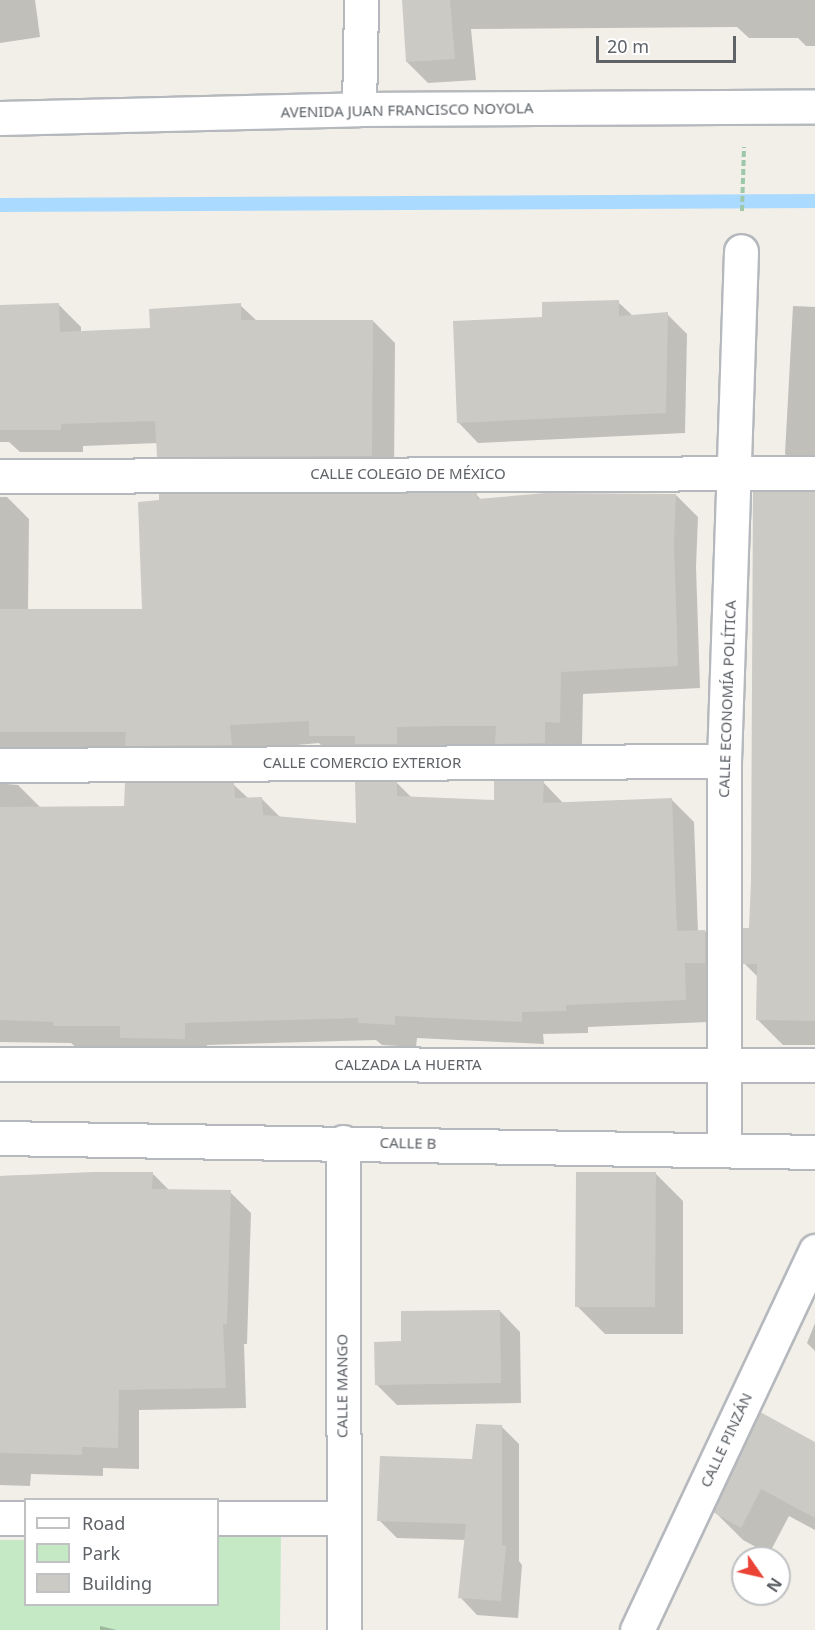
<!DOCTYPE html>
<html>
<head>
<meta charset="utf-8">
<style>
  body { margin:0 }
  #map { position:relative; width:815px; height:1630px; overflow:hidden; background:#f1efe8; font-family:"Noto Sans",sans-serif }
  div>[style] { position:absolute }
  .green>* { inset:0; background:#c5e8c5 }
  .shadow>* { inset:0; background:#0003 }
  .stream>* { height:14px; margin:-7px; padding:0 7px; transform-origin:7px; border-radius:7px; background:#aadaff }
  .building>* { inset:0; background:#cccac5 }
  .path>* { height:4px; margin-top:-2px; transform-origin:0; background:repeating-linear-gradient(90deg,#9cc7a9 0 6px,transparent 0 9px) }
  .roads { filter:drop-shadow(2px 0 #b5b8bc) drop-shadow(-2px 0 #b5b8bc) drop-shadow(0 2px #b5b8bc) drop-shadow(0 -2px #b5b8bc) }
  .minor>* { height:33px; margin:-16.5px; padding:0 16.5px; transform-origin:16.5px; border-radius:16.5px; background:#fff }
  span { translate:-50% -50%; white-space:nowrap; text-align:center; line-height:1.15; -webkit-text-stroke:4.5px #fff; paint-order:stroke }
  .street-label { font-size:15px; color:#5f6368 }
  .legend { position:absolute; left:24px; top:1498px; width:195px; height:108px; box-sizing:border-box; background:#fff; border:2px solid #bfc1c3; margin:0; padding:8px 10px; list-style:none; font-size:18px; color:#5f6368 }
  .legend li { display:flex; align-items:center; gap:12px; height:30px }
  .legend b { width:30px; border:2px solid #bfc1c3 }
  .north { position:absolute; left:731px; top:1546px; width:60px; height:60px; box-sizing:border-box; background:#fff; border:2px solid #bfc1c3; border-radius:50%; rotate:124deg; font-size:16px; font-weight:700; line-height:24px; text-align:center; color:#5f6368 }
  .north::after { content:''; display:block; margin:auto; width:21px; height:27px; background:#ea4335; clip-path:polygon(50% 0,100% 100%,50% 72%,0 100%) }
  .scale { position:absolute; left:596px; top:36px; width:140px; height:27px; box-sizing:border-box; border:3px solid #5f6368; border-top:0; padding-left:8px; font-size:18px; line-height:21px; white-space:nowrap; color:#5f6368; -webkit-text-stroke:4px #fff; paint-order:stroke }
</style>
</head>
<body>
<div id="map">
  <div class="green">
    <div style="clip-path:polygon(281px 1535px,280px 1630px,0 1630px,0 1540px,25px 1540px,26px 1604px,218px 1604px,218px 1536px)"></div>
  </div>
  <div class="shadow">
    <div style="clip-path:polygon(0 0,35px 0,40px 37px,0 43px)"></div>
    <div style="clip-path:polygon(403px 0,815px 0,815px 46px,806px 46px,798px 38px,749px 38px,737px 27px,471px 29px,476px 80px,428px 83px,407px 62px)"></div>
    <div style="clip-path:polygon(618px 302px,633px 316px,667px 314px,687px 334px,685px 433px,478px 443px,458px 422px,544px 318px)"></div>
    <div style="clip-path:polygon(59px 305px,81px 327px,81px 332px,152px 330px,240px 305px,257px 321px,373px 321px,395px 343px,394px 478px,181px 478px,158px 456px,158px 443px,83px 446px,83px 452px,20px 452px,9px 442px,0 442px,0 307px)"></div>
    <div style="clip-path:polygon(793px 306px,815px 307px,815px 479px,785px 454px)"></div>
    <div style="clip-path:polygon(815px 493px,815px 1045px,783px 1045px,758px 1020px,759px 978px,744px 963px)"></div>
    <div style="clip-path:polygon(476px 494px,481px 500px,676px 495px,698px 517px,696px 567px,700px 688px,583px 694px,582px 744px,567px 744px,567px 765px,333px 758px,319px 743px,14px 771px,6px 784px,18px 785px,41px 808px,126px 807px,233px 784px,249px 799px,262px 799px,281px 818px,357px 824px,397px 783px,412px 798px,495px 802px,543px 782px,564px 804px,671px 799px,694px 822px,698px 932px,705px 931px,727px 954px,727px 985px,707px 985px,708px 1022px,588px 1027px,588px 1033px,543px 1034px,544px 1044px,417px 1038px,416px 1047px,382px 1045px,376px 1040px,207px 1045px,207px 1061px,144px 1060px,132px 1048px,77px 1048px,71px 1043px,0 1042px,0 497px,7px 497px,29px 519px,28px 610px,144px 610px)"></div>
    <div style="clip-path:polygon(152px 1173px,170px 1191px,230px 1192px,251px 1213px,247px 1344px,244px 1344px,246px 1408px,139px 1410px,139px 1469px,103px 1468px,103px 1476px,31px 1474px,30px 1486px,0 1485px,0 1176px)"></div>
    <div style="clip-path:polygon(655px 1173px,683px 1201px,683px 1334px,605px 1334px,577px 1306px)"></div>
    <div style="clip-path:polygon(500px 1311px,520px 1332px,521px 1403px,397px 1405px,376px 1384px)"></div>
    <div style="clip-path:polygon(815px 1323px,815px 1351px,807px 1343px)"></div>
    <div style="clip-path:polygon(501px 1426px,519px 1444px,519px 1561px,522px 1565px,518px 1618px,477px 1615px,460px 1597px,466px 1540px,397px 1538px,379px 1520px,474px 1460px)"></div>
    <div style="clip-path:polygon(815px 1443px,815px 1530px,789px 1516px,769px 1554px,743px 1540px,715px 1512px)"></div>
    <div style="clip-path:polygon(100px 1626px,117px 1630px,100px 1630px)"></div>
  </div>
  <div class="stream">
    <div style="left:0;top:205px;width:815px;rotate:-0.28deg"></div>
  </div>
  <div class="building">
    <div style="clip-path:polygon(402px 0,450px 0,455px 59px,406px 62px)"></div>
    <div style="clip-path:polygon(619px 300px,619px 316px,668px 312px,666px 413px,457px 423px,453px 321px,542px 317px,542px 302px)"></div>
    <div style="clip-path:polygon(59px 303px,60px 332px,150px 328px,149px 309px,241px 303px,241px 320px,373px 320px,372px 456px,157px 457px,155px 421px,61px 424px,61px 430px,0 430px,0 305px)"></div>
    <div style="clip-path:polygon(753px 492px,815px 492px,815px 1021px,756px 1020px,757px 964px,743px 964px,743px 928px,749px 928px,751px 881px)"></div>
    <div style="clip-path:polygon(372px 493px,477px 493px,477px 499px,546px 493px,676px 494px,674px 544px,678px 666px,561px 672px,560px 723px,545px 722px,545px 743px,495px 744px,496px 726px,445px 726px,397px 727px,397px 744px,355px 744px,355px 736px,309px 736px,309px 721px,230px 725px,232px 745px,125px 746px,126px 732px,0 732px,0 609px,142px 609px,138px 502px,159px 500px,159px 494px)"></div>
    <div style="clip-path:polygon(494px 781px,544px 781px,543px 803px,672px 798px,677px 931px,705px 930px,705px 963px,685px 963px,686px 1000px,566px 1005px,566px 1011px,522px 1012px,522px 1022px,395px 1016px,395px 1025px,358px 1023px,358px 1018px,185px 1023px,185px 1039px,120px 1038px,120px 1026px,53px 1026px,53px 1022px,0 1020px,0 807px,124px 806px,125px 783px,234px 782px,235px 798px,262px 797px,263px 815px,356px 823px,355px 782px,397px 782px,397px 796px,494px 800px)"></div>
    <div style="clip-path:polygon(93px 1172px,153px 1172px,152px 1189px,231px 1190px,227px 1324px,223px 1324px,226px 1388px,119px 1390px,118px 1448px,82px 1447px,82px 1455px,0 1453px,0 1176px)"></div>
    <div style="clip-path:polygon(576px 1172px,656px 1172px,655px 1307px,575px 1307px)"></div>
    <div style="clip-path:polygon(500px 1310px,501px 1383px,375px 1385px,374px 1342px,401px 1341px,401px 1311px)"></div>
    <div style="clip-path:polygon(760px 1412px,815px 1442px,815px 1518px,761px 1489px,741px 1528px,713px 1512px)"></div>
    <div style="clip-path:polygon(476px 1424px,502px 1425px,502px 1545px,506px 1546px,501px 1601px,458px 1598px,466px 1524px,377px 1521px,380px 1456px,472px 1459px)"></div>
  </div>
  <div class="path">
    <div style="left:742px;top:211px;width:64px;rotate:-88.2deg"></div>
  </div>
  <div class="roads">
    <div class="minor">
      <div style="left:359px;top:109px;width:109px;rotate:-88.9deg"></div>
      <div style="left:0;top:118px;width:359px;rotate:-1.4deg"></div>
      <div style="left:359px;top:109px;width:456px;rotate:-0.3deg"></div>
      <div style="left:0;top:476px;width:815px;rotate:-0.21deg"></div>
      <div style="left:0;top:765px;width:724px;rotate:-0.32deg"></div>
      <div style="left:0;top:1064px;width:815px;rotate:0.07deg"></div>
      <div style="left:0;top:1138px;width:815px;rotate:0.98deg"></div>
      <div style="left:343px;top:1142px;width:488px;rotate:89.9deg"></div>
      <div style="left:724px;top:1148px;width:387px;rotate:-90deg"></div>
      <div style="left:724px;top:761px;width:510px;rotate:-88.09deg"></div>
      <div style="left:0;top:1518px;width:26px"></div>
      <div style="left:218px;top:1518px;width:124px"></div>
      <div style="left:637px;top:1630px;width:419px;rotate:-64.8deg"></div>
    </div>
  </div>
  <div class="street-label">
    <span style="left:407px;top:110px;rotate:-1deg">AVENIDA JUAN FRANCISCO NOYOLA</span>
    <span style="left:408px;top:474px">CALLE COLEGIO DE MÉXICO</span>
    <span style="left:727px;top:699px;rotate:-88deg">CALLE ECONOMÍA POLÍTICA</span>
    <span style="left:362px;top:763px">CALLE COMERCIO EXTERIOR</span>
    <span style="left:408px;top:1065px">CALZADA LA HUERTA</span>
    <span style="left:408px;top:1143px;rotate:1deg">CALLE B</span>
    <span style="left:342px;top:1386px;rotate:-90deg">CALLE MANGO</span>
    <span style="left:726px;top:1440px;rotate:-65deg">CALLE PINZÁN</span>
  </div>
  <ul class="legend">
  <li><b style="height:8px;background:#fff"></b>Road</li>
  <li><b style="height:16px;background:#c5e8c5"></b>Park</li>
  <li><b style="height:16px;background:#cccac5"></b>Building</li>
  </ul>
  <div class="north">N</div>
  <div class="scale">20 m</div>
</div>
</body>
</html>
